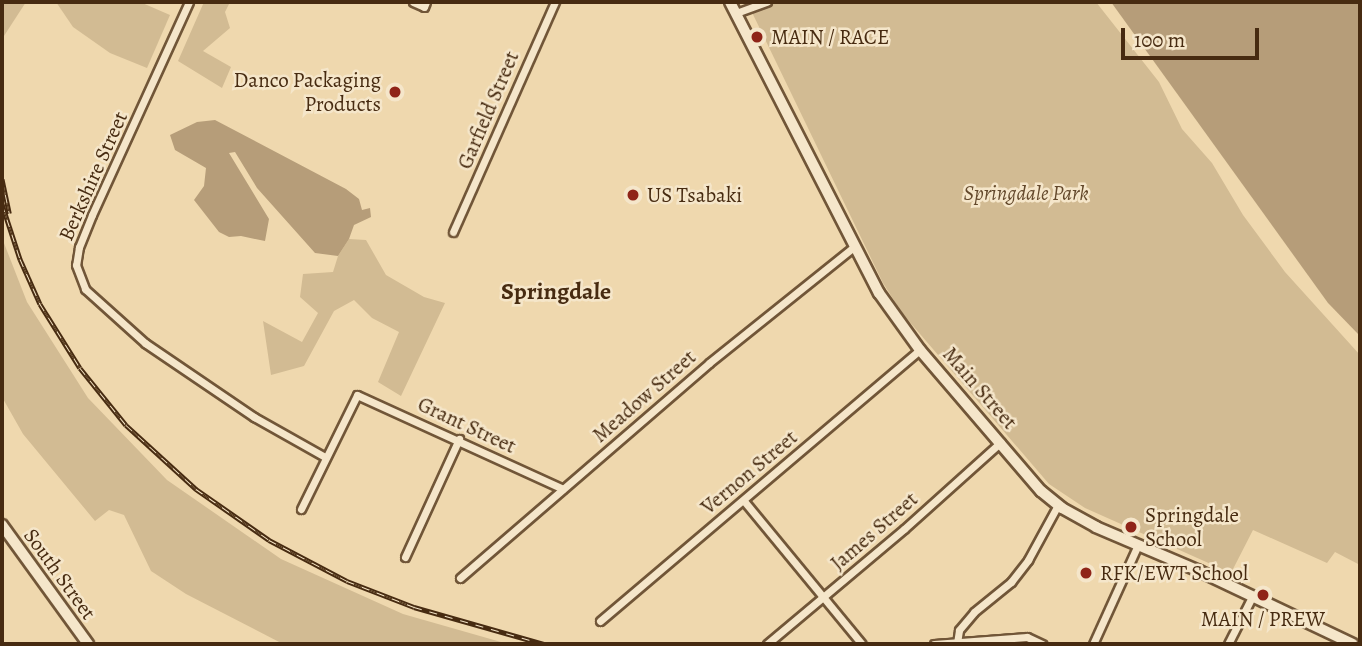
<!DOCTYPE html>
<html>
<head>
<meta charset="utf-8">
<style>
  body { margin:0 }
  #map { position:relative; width:1362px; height:646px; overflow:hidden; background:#efd8ae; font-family:Alegreya,serif }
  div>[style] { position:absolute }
  .green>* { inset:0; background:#d2bb93 }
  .water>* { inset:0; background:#b69d79 }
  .roads { filter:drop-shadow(2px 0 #715638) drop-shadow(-2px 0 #715638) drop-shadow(0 2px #715638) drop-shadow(0 -2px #715638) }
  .street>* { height:7px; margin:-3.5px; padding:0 3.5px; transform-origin:3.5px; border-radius:3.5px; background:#f5e6ca }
  .secondary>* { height:10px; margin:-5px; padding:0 5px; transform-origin:5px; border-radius:5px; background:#f5e6ca }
  .rail>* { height:5px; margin-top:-2.5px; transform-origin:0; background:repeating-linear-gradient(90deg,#f5e6ca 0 8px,#472b11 0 16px); box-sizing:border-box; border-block:2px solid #472b11 }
  .dots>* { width:19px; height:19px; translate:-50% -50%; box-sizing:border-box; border:4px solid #f5e6ca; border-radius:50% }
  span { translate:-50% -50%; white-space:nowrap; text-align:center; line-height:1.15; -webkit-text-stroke:5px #f5e6ca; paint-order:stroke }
  .poi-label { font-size:21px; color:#472b11 }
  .left { translate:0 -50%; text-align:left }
  .right { translate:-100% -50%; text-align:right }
  .street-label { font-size:21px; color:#472b11 }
  .park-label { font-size:21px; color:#63482b; font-style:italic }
  .quarter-label { font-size:24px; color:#472b11; font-weight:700 }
  .frame { position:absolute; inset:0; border:4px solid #472b11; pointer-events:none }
  .scale { position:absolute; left:1121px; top:28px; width:138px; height:32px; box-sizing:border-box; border:4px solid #472b11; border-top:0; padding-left:9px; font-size:21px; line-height:24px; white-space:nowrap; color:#472b11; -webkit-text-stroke:5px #f5e6ca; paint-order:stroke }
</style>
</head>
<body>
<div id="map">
  <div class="green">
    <div style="clip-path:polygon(2px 2px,26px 2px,2px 39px)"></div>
    <div style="clip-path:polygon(56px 2px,140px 2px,170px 15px,147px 68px,110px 53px,73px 27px)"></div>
    <div style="clip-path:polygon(204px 2px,230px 2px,225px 12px,230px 28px,203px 51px,231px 67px,222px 88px,178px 61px)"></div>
    <div style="clip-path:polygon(747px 2px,1096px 2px,1159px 82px,1182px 129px,1212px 163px,1243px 215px,1285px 272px,1360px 355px,1360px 565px,1335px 552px,1327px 563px,1253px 530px,1231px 573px,1085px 508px,1049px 484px,902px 313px,883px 283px)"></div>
    <div style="clip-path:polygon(2px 238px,27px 302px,88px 398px,167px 480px,281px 559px,403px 614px,508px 644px,283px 644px,186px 594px,151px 571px,124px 515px,109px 510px,95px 521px,23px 434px,2px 397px)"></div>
    <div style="clip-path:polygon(349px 239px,366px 240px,386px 275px,424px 297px,445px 303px,401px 396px,378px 382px,399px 332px,372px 318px,354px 300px,334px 311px,304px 366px,271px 375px,263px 321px,302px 342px,318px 313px,300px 297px,303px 274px,333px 272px,338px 256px)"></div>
  </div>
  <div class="water">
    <div style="clip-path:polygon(1111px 2px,1360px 2px,1360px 336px,1328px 303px)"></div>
    <div style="clip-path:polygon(215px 120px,346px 189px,359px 199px,362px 210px,370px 208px,371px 217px,354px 225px,349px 239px,338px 256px,315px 253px,257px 188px,235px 152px,229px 153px,269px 219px,265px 241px,241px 236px,229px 237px,219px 232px,194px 200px,204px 186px,206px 168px,175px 150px,170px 135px,197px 122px)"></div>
  </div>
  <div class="roads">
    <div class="street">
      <div style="left:189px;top:2px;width:234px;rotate:114.5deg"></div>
      <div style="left:92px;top:215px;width:35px;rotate:112deg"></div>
      <div style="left:79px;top:247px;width:18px;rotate:99deg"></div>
      <div style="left:76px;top:265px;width:26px;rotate:69deg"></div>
      <div style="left:85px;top:289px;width:81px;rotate:42deg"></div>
      <div style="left:145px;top:343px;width:132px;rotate:34.2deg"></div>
      <div style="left:254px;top:417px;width:81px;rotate:29.4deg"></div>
      <div style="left:413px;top:2px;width:12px;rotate:24deg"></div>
      <div style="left:424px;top:7px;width:5px;rotate:-68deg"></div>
      <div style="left:736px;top:13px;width:33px;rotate:-20deg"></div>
      <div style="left:453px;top:232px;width:252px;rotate:-66.1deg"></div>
      <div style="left:744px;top:501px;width:185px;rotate:50.5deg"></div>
      <div style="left:301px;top:509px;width:127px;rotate:-63.8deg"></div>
      <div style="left:357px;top:395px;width:226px;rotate:24.5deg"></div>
      <div style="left:405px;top:557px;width:130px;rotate:-65.4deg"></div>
      <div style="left:460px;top:578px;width:329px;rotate:-40.8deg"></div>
      <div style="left:709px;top:363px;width:187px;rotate:-38.7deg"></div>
      <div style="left:600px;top:621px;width:419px;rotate:-40.3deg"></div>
      <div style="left:957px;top:643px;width:13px;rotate:-81deg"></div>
      <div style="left:959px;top:630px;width:23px;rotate:-50deg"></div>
      <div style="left:974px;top:612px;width:48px;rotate:-39deg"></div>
      <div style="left:1011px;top:582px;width:28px;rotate:-52deg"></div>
      <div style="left:1028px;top:560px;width:63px;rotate:-61.4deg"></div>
      <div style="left:767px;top:644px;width:179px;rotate:-40deg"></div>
      <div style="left:904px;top:529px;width:130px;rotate:-41.9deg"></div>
      <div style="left:934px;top:644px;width:93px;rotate:-4.3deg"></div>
      <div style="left:1027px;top:637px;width:17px;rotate:25deg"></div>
      <div style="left:1093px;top:644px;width:109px;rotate:-65.6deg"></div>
      <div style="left:1228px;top:644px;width:55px;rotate:-63deg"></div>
    </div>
    <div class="secondary">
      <div style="left:730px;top:2px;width:327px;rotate:62.9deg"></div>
      <div style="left:879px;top:293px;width:70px;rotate:54.3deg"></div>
      <div style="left:920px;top:350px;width:186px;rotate:49.4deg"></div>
      <div style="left:1041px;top:491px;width:27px;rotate:39deg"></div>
      <div style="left:1062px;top:508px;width:39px;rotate:29deg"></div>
      <div style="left:1096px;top:527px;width:112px;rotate:23.1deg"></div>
      <div style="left:1199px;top:571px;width:170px;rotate:25.4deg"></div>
      <div style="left:2px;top:525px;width:147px;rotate:54.1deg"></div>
    </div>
  </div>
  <div class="rail">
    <div style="left:2px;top:179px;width:35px;rotate:78deg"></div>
    <div style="left:2px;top:204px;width:58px;rotate:71.9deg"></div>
    <div style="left:20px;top:259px;width:49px;rotate:66deg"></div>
    <div style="left:40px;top:304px;width:75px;rotate:58deg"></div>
    <div style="left:80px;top:368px;width:73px;rotate:51.1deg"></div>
    <div style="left:126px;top:425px;width:95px;rotate:42.4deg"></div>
    <div style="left:196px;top:489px;width:89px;rotate:34.9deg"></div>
    <div style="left:269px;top:540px;width:88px;rotate:27.7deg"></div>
    <div style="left:347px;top:581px;width:72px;rotate:21.2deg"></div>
    <div style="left:414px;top:607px;width:135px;rotate:15.9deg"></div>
  </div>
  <div class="dots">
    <div style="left:757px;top:37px;background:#8f2418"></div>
    <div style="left:395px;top:92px;background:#8f2418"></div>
    <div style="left:633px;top:195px;background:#8f2418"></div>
    <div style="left:1131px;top:527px;background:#8f2418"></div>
    <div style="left:1086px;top:573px;background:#8f2418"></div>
    <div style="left:1263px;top:595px;background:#8f2418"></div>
  </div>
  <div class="poi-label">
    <span class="left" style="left:771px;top:37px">MAIN / RACE</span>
    <span class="right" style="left:381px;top:92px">Danco Packaging<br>Products</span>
    <span class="left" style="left:647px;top:195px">US Tsabaki</span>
    <span class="left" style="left:1145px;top:527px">Springdale<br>School</span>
    <span class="left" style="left:1100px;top:573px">RFK/EWT School</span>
    <span style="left:1263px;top:619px">MAIN / PREW</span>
  </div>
  <div class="street-label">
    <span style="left:488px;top:110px;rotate:-67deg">Garfield Street</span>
    <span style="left:93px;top:176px;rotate:-66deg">Berkshire Street</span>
    <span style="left:980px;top:388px;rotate:49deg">Main Street</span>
    <span style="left:644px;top:396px;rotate:-41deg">Meadow Street</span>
    <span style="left:467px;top:425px;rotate:25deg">Grant Street</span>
    <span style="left:749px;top:472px;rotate:-40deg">Vernon Street</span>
    <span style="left:874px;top:531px;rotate:-41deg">James Street</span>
    <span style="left:60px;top:574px;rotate:54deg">South Street</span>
  </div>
  <div class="park-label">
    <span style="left:1026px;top:193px">Springdale Park</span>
  </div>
  <div class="quarter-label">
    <span style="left:556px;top:292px">Springdale</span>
  </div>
  <div class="frame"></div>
  <div class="scale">100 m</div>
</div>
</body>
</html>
